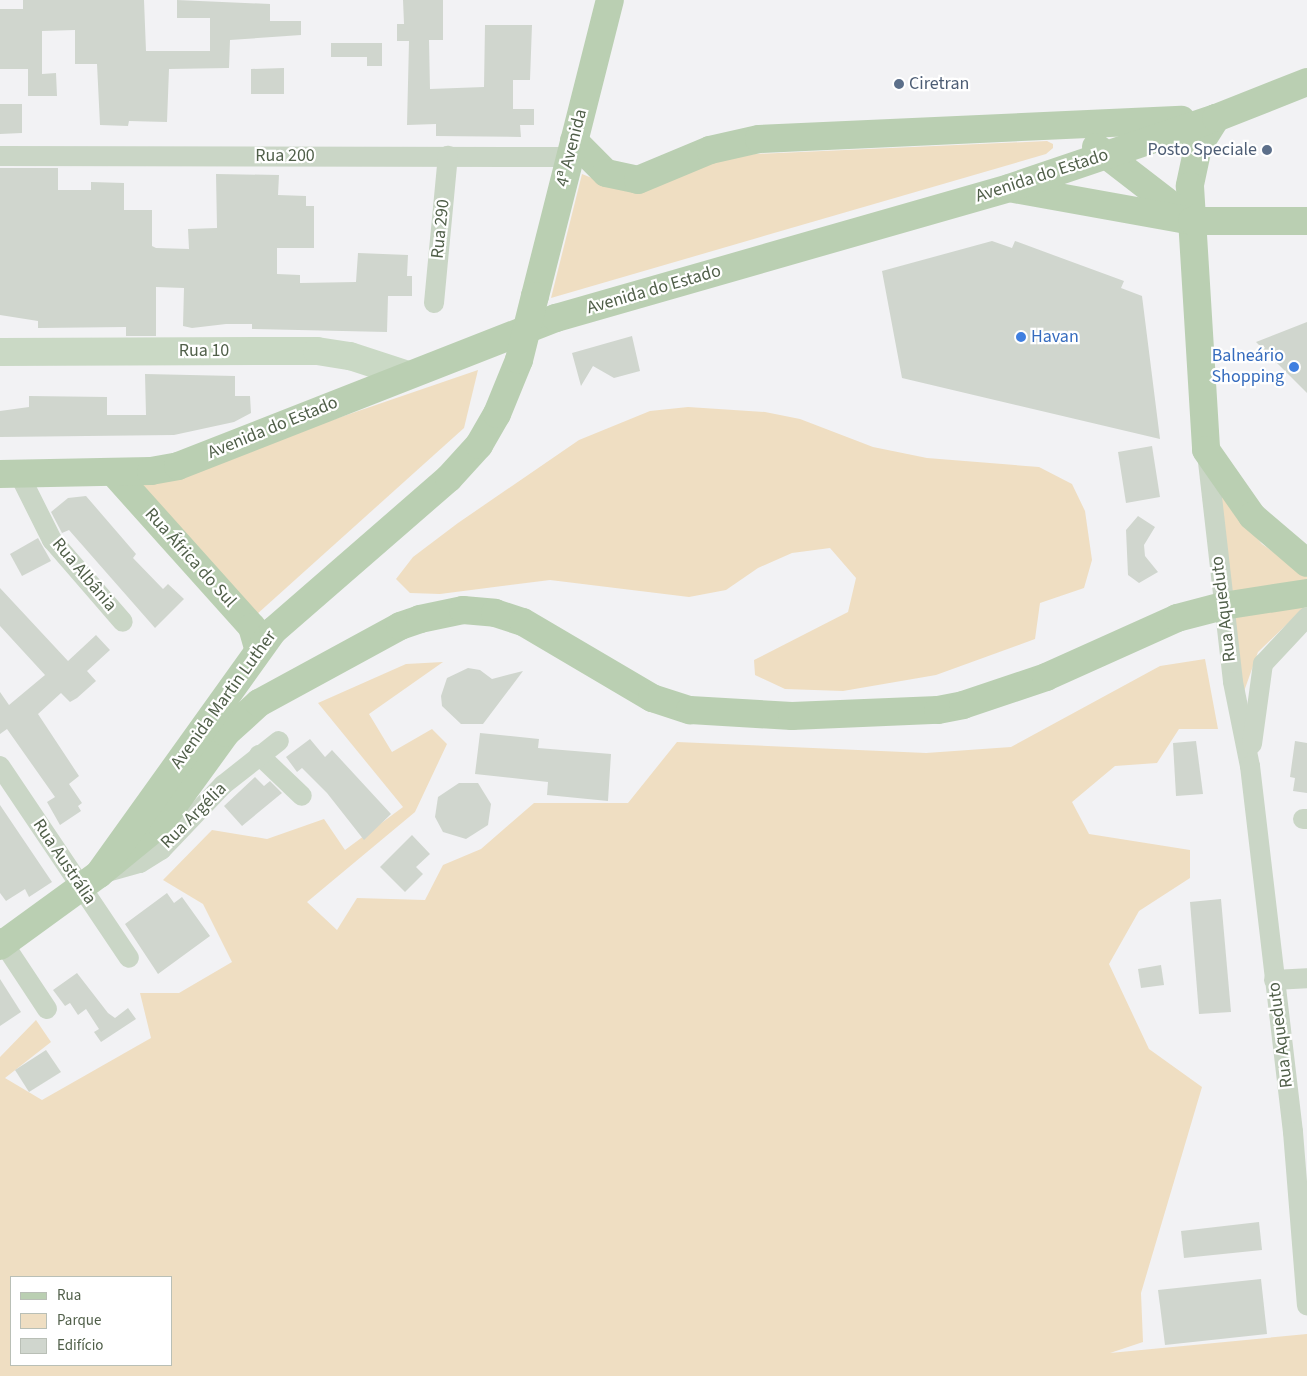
<!DOCTYPE html>
<html>
<head>
<meta charset="utf-8">
<style>
  body { margin:0 }
  #map { position:relative; width:1307px; height:1376px; overflow:hidden; background:#f2f2f4; font-family:"Source Sans 3",sans-serif }
  div>[style] { position:absolute }
  .green>* { inset:0; background:#efdec2 }
  .building>* { inset:0; background:#d0d6ce }
  .street>* { height:20px; margin:-10px; padding:0 10px; transform-origin:10px; border-radius:10px; background:#cad6c6 }
  .secondary>* { height:28px; margin:-14px; padding:0 14px; transform-origin:14px; border-radius:14px; background:#cad9c5 }
  .primary>* { height:28px; margin:-14px; padding:0 14px; transform-origin:14px; border-radius:14px; background:#bacfb2 }
  .primary-bridge>* { height:28px; margin:-14px; padding:0 14px; transform-origin:14px; border-radius:14px; background:#bacfb2 }
  .dots>* { width:14px; height:14px; translate:-50% -50%; box-sizing:border-box; border:2px solid #fff; border-radius:50% }
  span { translate:-50% -50%; white-space:nowrap; text-align:center; line-height:1.15; -webkit-text-stroke:4.5px #fff; paint-order:stroke }
  .service-label { font-size:18px; color:#4e5e75 }
  .left { translate:0 -50%; text-align:left }
  .right { translate:-100% -50%; text-align:right }
  .street-label { font-size:18px; color:#505f49 }
  .shop-label { font-size:18px; color:#366cbe }
  .legend { position:absolute; left:10px; top:1276px; width:162px; height:90px; box-sizing:border-box; background:#fff; border:1px solid #b9bfb6; margin:0; padding:6px 9px; list-style:none; font-size:15px; color:#505f49 }
  .legend li { display:flex; align-items:center; gap:10px; height:25px }
  .legend b { width:25px; border:1px solid #b9bfb6 }
</style>
</head>
<body>
<div id="map">
  <div class="green">
    <div style="clip-path:polygon(1047px 141px,1053px 144px,1053px 148px,1046px 154px,551px 298px,582px 174px,617px 188px,703px 163px,755px 154px)"></div>
    <div style="clip-path:polygon(478px 370px,464px 428px,256px 615px,137px 487px)"></div>
    <div style="clip-path:polygon(688px 407px,765px 412px,800px 419px,873px 447px,927px 458px,1039px 467px,1072px 484px,1085px 511px,1092px 560px,1084px 588px,1040px 603px,1035px 639px,936px 675px,843px 691px,785px 689px,755px 675px,754px 660px,848px 612px,856px 578px,830px 548px,792px 553px,758px 568px,726px 590px,689px 597px,550px 580px,440px 594px,410px 593px,396px 579px,413px 557px,458px 523px,579px 440px,650px 411px)"></div>
    <div style="clip-path:polygon(1219px 493px,1262px 544px,1307px 575px,1307px 584px,1229px 593px)"></div>
    <div style="clip-path:polygon(1307px 605px,1258px 652px,1242px 697px,1233px 610px)"></div>
    <div style="clip-path:polygon(evenodd,1205px 659px,1218px 729px,1179px 729px,1157px 763px,1115px 766px,1072px 802px,1089px 834px,1190px 850px,1190px 878px,1139px 911px,1109px 964px,1149px 1049px,1202px 1087px,1141px 1293px,1143px 1342px,1110px 1353px,1307px 1334px,1307px 1376px,0 1376px,0 1057px,36px 1020px,51px 1042px,5px 1078px,42px 1100px,151px 1038px,140px 993px,179px 993px,232px 962px,203px 904px,163px 880px,212px 830px,267px 839px,324px 819px,345px 850px,403px 807px,318px 703px,406px 664px,443px 662px,369px 714px,392px 752px,432px 729px,447px 744px,415px 812px,307px 902px,337px 930px,357px 898px,425px 900px,443px 865px,481px 849px,534px 803px,628px 803px,677px 742px,926px 753px,1011px 747px,1160px 666px,1205px 659px,11px 1277px,171px 1277px,171px 1365px,11px 1365px,11px 1277px)"></div>
  </div>
  <div class="building">
    <div style="clip-path:polygon(23px 0,144px 0,146px 51px,210px 51px,210px 18px,177px 18px,177px 0,270px 4px,270px 21px,301px 21px,301px 35px,230px 40px,229px 68px,169px 69px,167px 122px,129px 121px,128px 126px,100px 125px,97px 64px,75px 64px,75px 30px,42px 31px,42px 74px,56px 73px,57px 96px,28px 96px,28px 69px,0 69px,0 9px,23px 9px)"></div>
    <div style="clip-path:polygon(403px 0,443px 0,443px 40px,429px 40px,430px 89px,484px 87px,485px 25px,532px 25px,530px 80px,513px 80px,513px 109px,534px 109px,534px 125px,520px 125px,521px 137px,436px 136px,436px 124px,407px 125px,409px 41px,397px 41px,397px 24px,404px 24px)"></div>
    <div style="clip-path:polygon(331px 43px,382px 43px,382px 66px,367px 66px,367px 57px,331px 57px)"></div>
    <div style="clip-path:polygon(284px 68px,284px 94px,251px 94px,251px 69px)"></div>
    <div style="clip-path:polygon(0 104px,22px 104px,22px 133px,0 134px)"></div>
    <div style="clip-path:polygon(0 168px,58px 168px,58px 190px,91px 190px,91px 182px,124px 183px,124px 210px,152px 210px,152px 246px,156px 248px,189px 249px,188px 229px,217px 228px,216px 174px,279px 175px,278px 195px,306px 196px,306px 206px,314px 206px,314px 248px,277px 248px,277px 274px,300px 275px,300px 283px,356px 282px,358px 253px,408px 255px,407px 276px,412px 276px,412px 296px,388px 296px,387px 332px,252px 329px,252px 324px,226px 324px,192px 328px,183px 326px,184px 288px,156px 287px,156px 336px,126px 336px,126px 327px,38px 328px,38px 321px,0 315px)"></div>
    <div style="clip-path:polygon(992px 241px,1012px 248px,1015px 241px,1124px 281px,1121px 288px,1142px 296px,1160px 439px,902px 378px,882px 271px)"></div>
    <div style="clip-path:polygon(1307px 322px,1307px 393px,1256px 342px)"></div>
    <div style="clip-path:polygon(632px 336px,640px 371px,614px 378px,593px 366px,581px 386px,572px 353px)"></div>
    <div style="clip-path:polygon(145px 374px,235px 376px,235px 396px,250px 396px,251px 413px,234px 422px,174px 435px,0 437px,0 411px,29px 407px,29px 396px,107px 397px,107px 415px,146px 415px)"></div>
    <div style="clip-path:polygon(1152px 446px,1160px 497px,1126px 503px,1118px 452px)"></div>
    <div style="clip-path:polygon(86px 496px,136px 554px,133px 558px,163px 589px,168px 584px,184px 599px,155px 628px,69px 530px,62px 533px,51px 512px,68px 498px)"></div>
    <div style="clip-path:polygon(1138px 516px,1155px 527px,1144px 545px,1145px 556px,1158px 572px,1139px 583px,1128px 575px,1126px 530px)"></div>
    <div style="clip-path:polygon(38px 538px,51px 561px,22px 576px,10px 554px)"></div>
    <div style="clip-path:polygon(0 588px,68px 661px,96px 635px,110px 650px,87px 671px,96px 681px,77px 698px,70px 702px,61px 693px,38px 714px,79px 776px,69px 784px,82px 803px,78px 806px,81px 811px,60px 825px,47px 802px,55px 797px,7px 729px,0 734px,0 692px,9px 705px,45px 675px,0 626px)"></div>
    <div style="clip-path:polygon(468px 668px,480px 670px,492px 679px,523px 671px,483px 724px,461px 724px,442px 706px,441px 696px,447px 678px)"></div>
    <div style="clip-path:polygon(480px 733px,539px 739px,538px 748px,611px 754px,608px 801px,547px 795px,548px 782px,475px 774px)"></div>
    <div style="clip-path:polygon(310px 739px,325px 757px,332px 750px,391px 814px,364px 840px,327px 793px,302px 768px,297px 772px,286px 757px)"></div>
    <div style="clip-path:polygon(1196px 741px,1203px 794px,1176px 796px,1173px 743px)"></div>
    <div style="clip-path:polygon(1295px 741px,1307px 743px,1307px 793px,1293px 791px,1295px 778px,1290px 777px)"></div>
    <div style="clip-path:polygon(255px 777px,264px 786px,270px 781px,282px 793px,242px 826px,224px 806px)"></div>
    <div style="clip-path:polygon(459px 783px,478px 783px,491px 804px,488px 825px,466px 839px,443px 832px,435px 817px,438px 797px)"></div>
    <div style="clip-path:polygon(0 805px,52px 882px,29px 897px,25px 889px,6px 901px,0 893px)"></div>
    <div style="clip-path:polygon(412px 835px,430px 854px,416px 867px,423px 874px,405px 892px,380px 867px)"></div>
    <div style="clip-path:polygon(167px 893px,174px 903px,182px 897px,210px 936px,158px 974px,125px 924px)"></div>
    <div style="clip-path:polygon(1221px 899px,1231px 1012px,1199px 1014px,1190px 902px)"></div>
    <div style="clip-path:polygon(1161px 965px,1164px 985px,1141px 988px,1138px 969px)"></div>
    <div style="clip-path:polygon(77px 973px,108px 1013px,115px 1018px,128px 1008px,136px 1019px,101px 1042px,94px 1032px,99px 1029px,86px 1009px,78px 1015px,70px 1003px,65px 1006px,53px 990px)"></div>
    <div style="clip-path:polygon(0 979px,21px 1012px,0 1026px)"></div>
    <div style="clip-path:polygon(46px 1050px,61px 1072px,29px 1092px,15px 1070px)"></div>
    <div style="clip-path:polygon(1259px 1222px,1262px 1250px,1184px 1258px,1181px 1231px)"></div>
    <div style="clip-path:polygon(1261px 1279px,1267px 1334px,1165px 1345px,1158px 1290px)"></div>
  </div>
  <div class="street">
    <div style="left:0;top:156px;width:570px;rotate:0.1deg"></div>
    <div style="left:434px;top:303px;width:148px;rotate:-84.6deg"></div>
    <div style="left:1207px;top:453px;width:230px;rotate:83.5deg"></div>
    <div style="left:1233px;top:682px;width:86px;rotate:78.6deg"></div>
    <div style="left:1250px;top:766px;width:369px;rotate:83.3deg"></div>
    <div style="left:1293px;top:1132px;width:174px;rotate:85.4deg"></div>
    <div style="left:19px;top:474px;width:74px;rotate:63.4deg"></div>
    <div style="left:52px;top:540px;width:108px;rotate:49.1deg"></div>
    <div style="left:1252px;top:744px;width:81px;rotate:-82.2deg"></div>
    <div style="left:1263px;top:664px;width:64px;rotate:-46.9deg"></div>
    <div style="left:259px;top:755px;width:59px;rotate:43.6deg"></div>
    <div style="left:0;top:766px;width:231px;rotate:56.1deg"></div>
    <div style="left:1303px;top:819px;width:4px"></div>
    <div style="left:104px;top:873px;width:37px;rotate:-16deg"></div>
    <div style="left:140px;top:863px;width:25px;rotate:-32deg"></div>
    <div style="left:161px;top:850px;width:90px;rotate:-46.4deg"></div>
    <div style="left:223px;top:785px;width:71px;rotate:-38.2deg"></div>
    <div style="left:0;top:938px;width:85px;rotate:56.5deg"></div>
    <div style="left:1274px;top:980px;width:33px;rotate:-3deg"></div>
  </div>
  <div class="secondary">
    <div style="left:0;top:352px;width:317px;rotate:-0.2deg"></div>
    <div style="left:317px;top:351px;width:33px;rotate:9deg"></div>
    <div style="left:350px;top:356px;width:58px;rotate:18.1deg"></div>
  </div>
  <div class="primary">
    <div style="left:1216px;top:118px;width:34px;rotate:122deg"></div>
    <div style="left:1198px;top:147px;width:40px;rotate:102deg"></div>
    <div style="left:1190px;top:186px;width:264px;rotate:86.5deg"></div>
    <div style="left:1206px;top:450px;width:80px;rotate:55.1deg"></div>
    <div style="left:1252px;top:516px;width:72px;rotate:40.5deg"></div>
    <div style="left:574px;top:141px;width:45px;rotate:45deg"></div>
    <div style="left:606px;top:173px;width:33px;rotate:12deg"></div>
    <div style="left:638px;top:180px;width:78px;rotate:-22.6deg"></div>
    <div style="left:710px;top:150px;width:50px;rotate:-12.7deg"></div>
    <div style="left:759px;top:139px;width:423px;rotate:-2.6deg"></div>
    <div style="left:1096px;top:147px;width:116px;rotate:37.7deg"></div>
    <div style="left:1014px;top:189px;width:181px;rotate:10.2deg"></div>
    <div style="left:1192px;top:221px;width:115px"></div>
    <div style="left:535px;top:296px;width:305px;rotate:-75.8deg"></div>
    <div style="left:113px;top:472px;width:208px;rotate:48.1deg"></div>
    <div style="left:252px;top:627px;width:22px;rotate:74deg"></div>
    <div style="left:0;top:474px;width:151px;rotate:-1.1deg"></div>
    <div style="left:151px;top:471px;width:27px;rotate:-10deg"></div>
    <div style="left:178px;top:466px;width:406px;rotate:-21.4deg"></div>
    <div style="left:556px;top:318px;width:471px;rotate:-16deg"></div>
    <div style="left:1009px;top:188px;width:219px;rotate:-18.7deg"></div>
    <div style="left:1216px;top:118px;width:98px;rotate:-21.6deg"></div>
    <div style="left:99px;top:874px;width:79px;rotate:-39.3deg"></div>
    <div style="left:160px;top:824px;width:112px;rotate:-54deg"></div>
    <div style="left:226px;top:733px;width:45px;rotate:-42.3deg"></div>
    <div style="left:259px;top:703px;width:161px;rotate:-28.6deg"></div>
    <div style="left:400px;top:626px;width:21px;rotate:-19deg"></div>
    <div style="left:420px;top:619px;width:44px;rotate:-11.8deg"></div>
    <div style="left:463px;top:610px;width:32px;rotate:5deg"></div>
    <div style="left:495px;top:613px;width:29px;rotate:18deg"></div>
    <div style="left:523px;top:622px;width:150px;rotate:30.5deg"></div>
    <div style="left:652px;top:698px;width:40px;rotate:18deg"></div>
    <div style="left:690px;top:710px;width:102px;rotate:3.4deg"></div>
    <div style="left:792px;top:716px;width:146px;rotate:-2.4deg"></div>
    <div style="left:938px;top:710px;width:25px;rotate:-11deg"></div>
    <div style="left:963px;top:705px;width:88px;rotate:-18.6deg"></div>
    <div style="left:1046px;top:677px;width:144px;rotate:-24.2deg"></div>
    <div style="left:1177px;top:618px;width:48px;rotate:-14.6deg"></div>
    <div style="left:1223px;top:606px;width:85px;rotate:-8.8deg"></div>
    <div style="left:0;top:946px;width:122px;rotate:-36deg"></div>
    <div style="left:99px;top:874px;width:299px;rotate:-54.4deg"></div>
    <div style="left:273px;top:631px;width:233px;rotate:-41deg"></div>
    <div style="left:449px;top:478px;width:45px;rotate:-47.7deg"></div>
    <div style="left:479px;top:445px;width:36px;rotate:-60deg"></div>
    <div style="left:497px;top:414px;width:58px;rotate:-67.8deg"></div>
  </div>
  <div class="primary-bridge">
    <div style="left:519px;top:360px;width:66px;rotate:-76deg"></div>
  </div>
  <div class="dots">
    <div style="left:899px;top:84px;background:#5c6f8a"></div>
    <div style="left:1267px;top:150px;background:#5c6f8a"></div>
    <div style="left:1021px;top:337px;background:#3f7fe0"></div>
    <div style="left:1294px;top:367px;background:#3f7fe0"></div>
  </div>
  <div class="service-label">
    <span class="left" style="left:909px;top:84px">Ciretran</span>
    <span class="right" style="left:1257px;top:150px">Posto Speciale</span>
  </div>
  <div class="street-label">
    <span style="left:572px;top:148px;rotate:-76deg">4ª Avenida</span>
    <span style="left:285px;top:156px">Rua 200</span>
    <span style="left:1042px;top:176px;rotate:-18deg">Avenida do Estado</span>
    <span style="left:441px;top:229px;rotate:-84deg">Rua 290</span>
    <span style="left:654px;top:290px;rotate:-16deg">Avenida do Estado</span>
    <span style="left:204px;top:351px">Rua 10</span>
    <span style="left:273px;top:428px;rotate:-22deg">Avenida do Estado</span>
    <span style="left:190px;top:558px;rotate:48deg">Rua África do Sul</span>
    <span style="left:84px;top:575px;rotate:50deg">Rua Albânia</span>
    <span style="left:1224px;top:609px;rotate:-97deg">Rua Aqueduto</span>
    <span style="left:224px;top:700px;rotate:-54deg">Avenida Martin Luther</span>
    <span style="left:194px;top:816px;rotate:-45deg">Rua Argélia</span>
    <span style="left:64px;top:862px;rotate:56deg">Rua Austrália</span>
    <span style="left:1281px;top:1035px;rotate:-97deg">Rua Aqueduto</span>
  </div>
  <div class="shop-label">
    <span class="left" style="left:1031px;top:337px">Havan</span>
    <span class="right" style="left:1284px;top:367px">Balneário<br>Shopping</span>
  </div>
  <ul class="legend">
  <li><b style="height:6px;background:#bacfb2"></b>Rua</li>
  <li><b style="height:14px;background:#efdec2"></b>Parque</li>
  <li><b style="height:14px;background:#d0d6ce"></b>Edifício</li>
  </ul>
</div>
</body>
</html>
